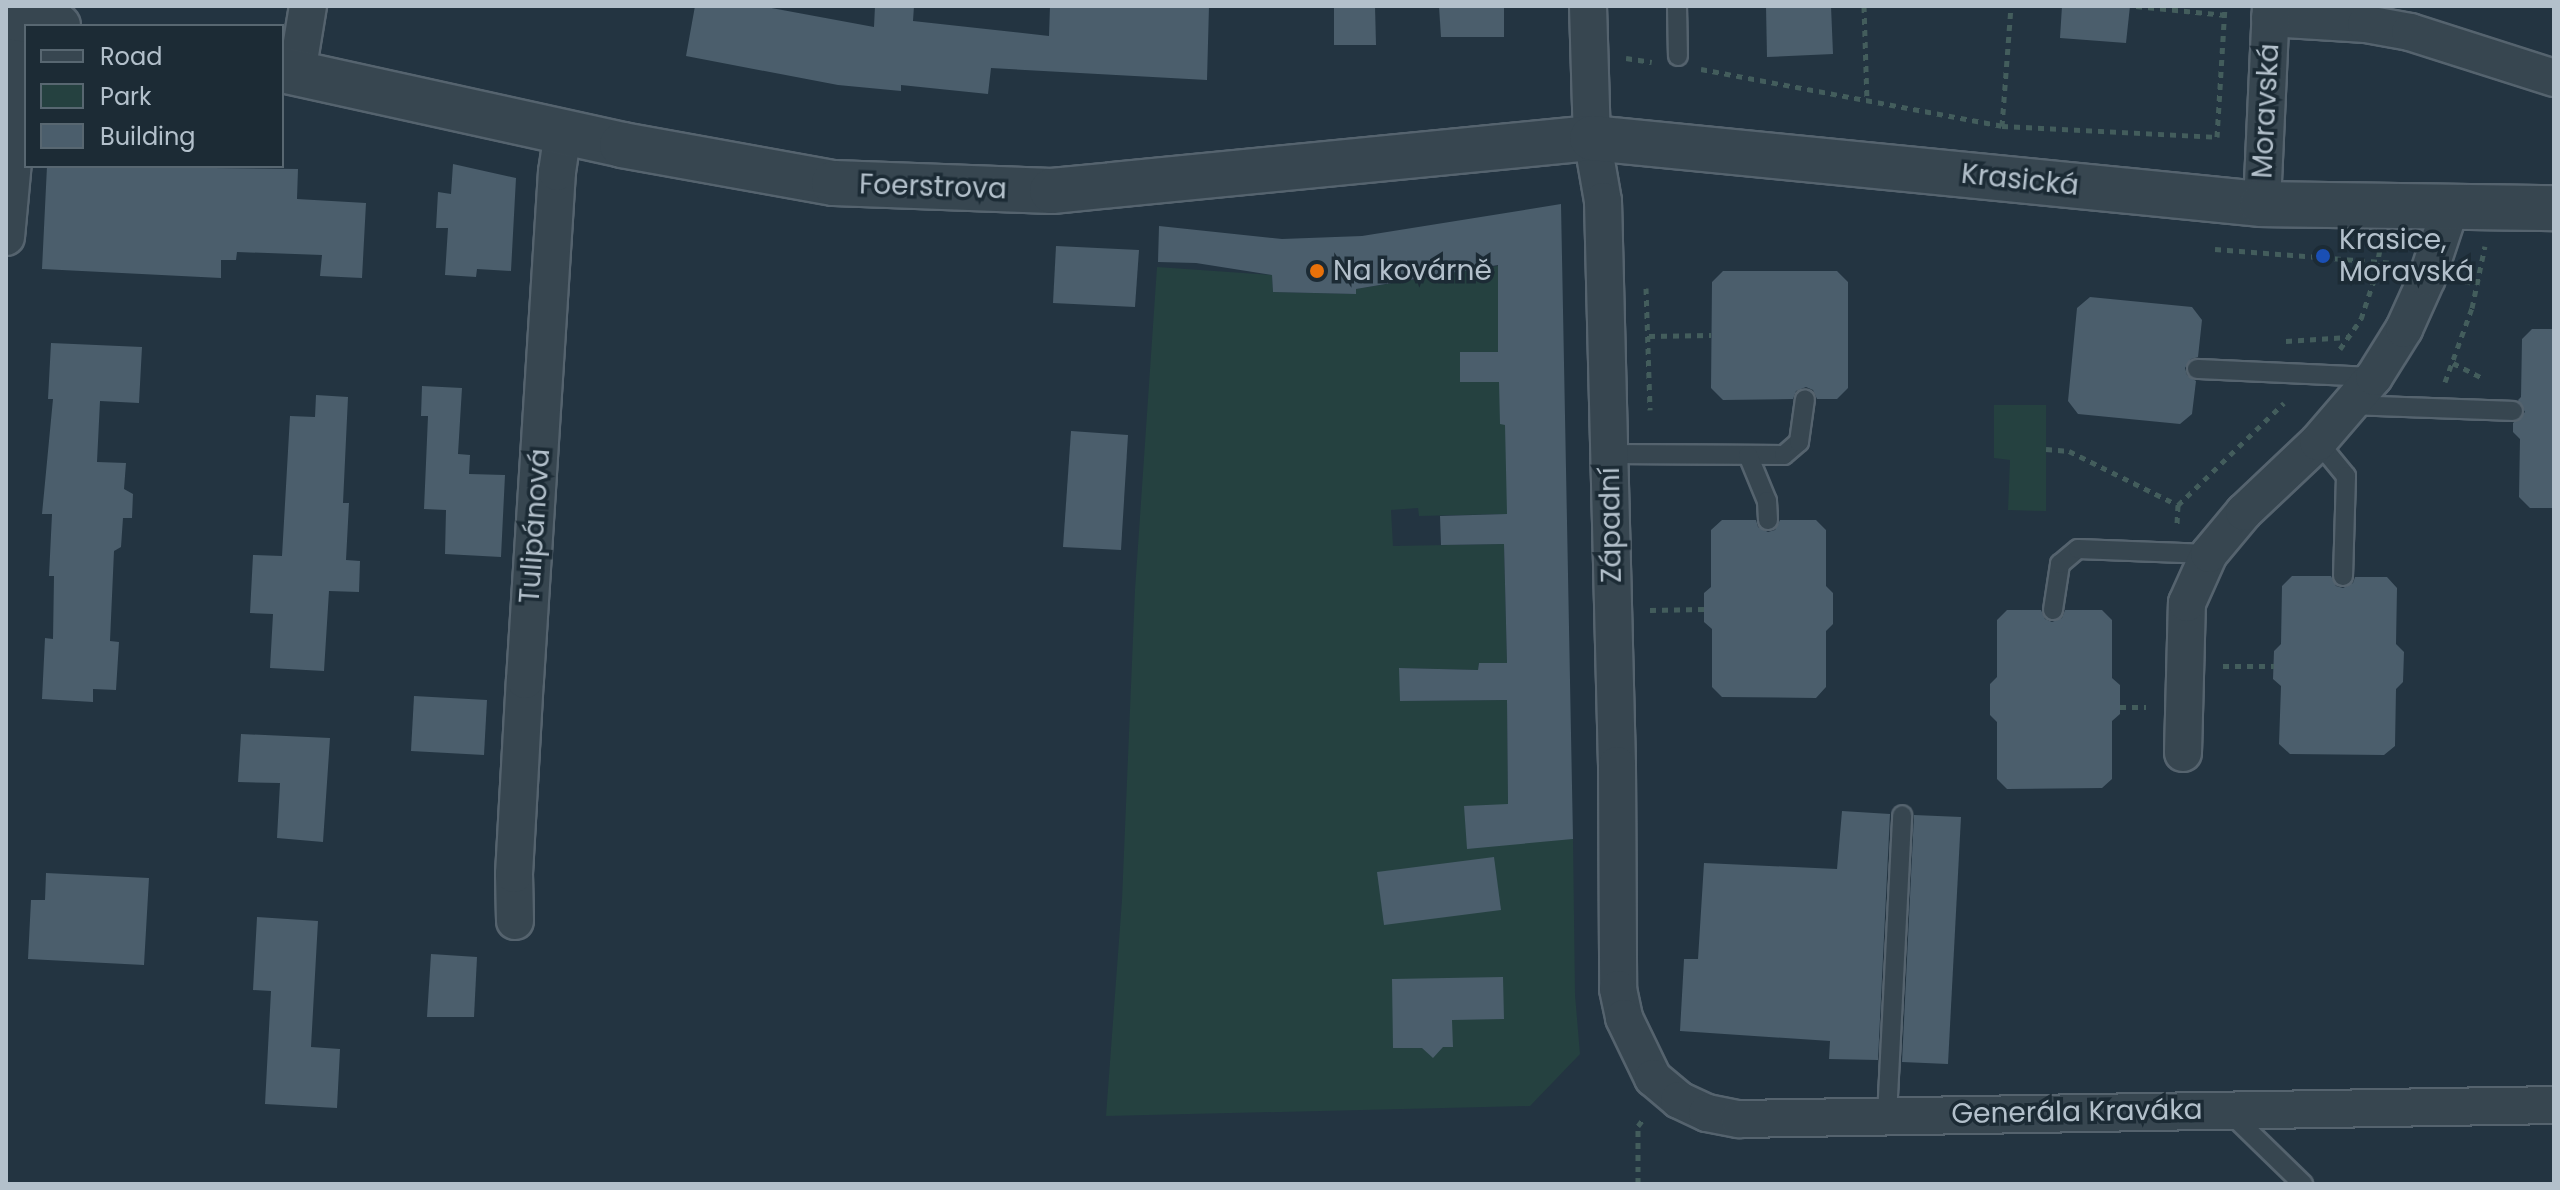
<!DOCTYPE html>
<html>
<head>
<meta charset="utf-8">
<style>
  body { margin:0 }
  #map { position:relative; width:2560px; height:1190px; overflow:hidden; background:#233441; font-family:Poppins,sans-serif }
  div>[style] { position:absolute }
  .green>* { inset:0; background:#254140 }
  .building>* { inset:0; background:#4b5e6c }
  .path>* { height:5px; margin-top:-2.5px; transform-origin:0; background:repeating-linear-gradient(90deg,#435d5c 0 6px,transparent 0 12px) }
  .roads { filter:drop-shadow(2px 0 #55636e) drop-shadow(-2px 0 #55636e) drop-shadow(0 2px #55636e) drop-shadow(0 -2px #55636e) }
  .service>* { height:18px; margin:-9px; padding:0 9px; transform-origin:9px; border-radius:9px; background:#374650 }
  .minor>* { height:36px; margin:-18px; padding:0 18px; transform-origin:18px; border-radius:18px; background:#374650 }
  .tertiary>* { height:44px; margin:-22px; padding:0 22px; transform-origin:22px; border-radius:22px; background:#374650 }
  .dots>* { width:22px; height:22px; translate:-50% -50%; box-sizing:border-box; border:4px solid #1c2b35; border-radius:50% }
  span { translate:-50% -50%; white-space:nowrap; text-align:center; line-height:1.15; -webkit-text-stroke:7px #1c2b35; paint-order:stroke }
  .street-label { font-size:28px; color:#b3c0cb }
  .poi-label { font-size:28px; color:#b3c0cb }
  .left { translate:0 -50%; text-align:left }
  .frame { position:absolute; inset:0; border:8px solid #b3c0cb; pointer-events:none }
  .legend { position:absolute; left:24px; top:24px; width:260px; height:144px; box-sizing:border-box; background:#1c2b35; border:2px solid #586771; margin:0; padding:10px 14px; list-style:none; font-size:24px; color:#b3c0cb }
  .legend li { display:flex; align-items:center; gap:16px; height:40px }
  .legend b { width:40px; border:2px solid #586771 }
</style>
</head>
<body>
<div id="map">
  <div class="green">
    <div style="clip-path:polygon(1522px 262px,1498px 352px,1460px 353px,1460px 382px,1499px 382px,1526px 426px,1507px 514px,1419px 516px,1418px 508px,1391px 510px,1393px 546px,1504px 544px,1507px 663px,1479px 663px,1478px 670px,1400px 668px,1400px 701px,1507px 700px,1508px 804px,1534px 840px,1573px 839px,1575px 995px,1580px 1054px,1530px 1106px,1106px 1116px,1122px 900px,1135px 590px,1157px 267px,1272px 275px,1273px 292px,1355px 294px,1356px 289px)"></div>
    <div style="clip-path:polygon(1994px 405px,2046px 405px,2046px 511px,2008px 510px,2010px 460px,1994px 458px)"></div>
  </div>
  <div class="building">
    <div style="clip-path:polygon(695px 6px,760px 6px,874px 27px,875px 6px,914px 6px,913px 21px,1049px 36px,1050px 6px,1209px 6px,1207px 80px,991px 68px,988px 94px,901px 85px,901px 91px,838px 85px,686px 56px)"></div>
    <div style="clip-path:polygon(1334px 6px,1375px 6px,1376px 45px,1334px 45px)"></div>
    <div style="clip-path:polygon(1439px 6px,1504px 6px,1504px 37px,1441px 37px)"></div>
    <div style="clip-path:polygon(1766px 6px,1831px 6px,1833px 54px,1767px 57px)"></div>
    <div style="clip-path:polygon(2062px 6px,2130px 6px,2126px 43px,2060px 38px)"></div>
    <div style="clip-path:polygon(453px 164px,516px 178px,511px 271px,477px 269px,476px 277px,445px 275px,448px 228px,436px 228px,438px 192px,451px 194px)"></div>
    <div style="clip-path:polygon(47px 166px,298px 169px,297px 199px,366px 203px,362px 278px,320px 276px,322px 255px,237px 252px,236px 260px,221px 260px,221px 278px,42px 269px)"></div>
    <div style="clip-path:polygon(1561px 204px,1573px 839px,1467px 849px,1464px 806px,1508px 804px,1507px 700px,1400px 701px,1399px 668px,1478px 670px,1479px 663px,1507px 663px,1504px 544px,1441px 545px,1440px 516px,1507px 514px,1505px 425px,1500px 424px,1499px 382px,1460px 382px,1460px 352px,1498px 352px,1498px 265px,1356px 289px,1356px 294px,1273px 292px,1272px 275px,1196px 263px,1158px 262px,1159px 226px,1282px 239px,1362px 236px)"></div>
    <div style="clip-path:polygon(1056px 246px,1139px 250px,1135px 307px,1053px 303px)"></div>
    <div style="clip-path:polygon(1723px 271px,1837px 271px,1848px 282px,1848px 388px,1837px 399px,1817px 399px,1813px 390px,1806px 387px,1796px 391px,1793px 399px,1723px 400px,1711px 388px,1712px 282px)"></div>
    <div style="clip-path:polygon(2090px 297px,2192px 307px,2202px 320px,2198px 357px,2191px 359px,2185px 368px,2187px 375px,2196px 381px,2192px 414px,2180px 424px,2078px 414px,2068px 401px,2077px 308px)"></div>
    <div style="clip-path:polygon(2532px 329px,2554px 329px,2554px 508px,2530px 508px,2519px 497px,2520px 439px,2513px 432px,2513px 423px,2525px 412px,2518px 400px,2521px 397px,2522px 339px)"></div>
    <div style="clip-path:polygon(51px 343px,142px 347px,139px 403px,100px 401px,97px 462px,126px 463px,124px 489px,133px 494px,132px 518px,123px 518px,121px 547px,114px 551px,110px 641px,119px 642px,116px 690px,93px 689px,93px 702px,42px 699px,45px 638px,53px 639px,54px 576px,49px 576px,52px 514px,42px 514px,53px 399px,48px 399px)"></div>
    <div style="clip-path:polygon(422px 386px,462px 388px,458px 454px,470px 455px,469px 474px,505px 475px,501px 557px,445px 554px,446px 510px,424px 509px,428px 416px,421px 416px)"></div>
    <div style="clip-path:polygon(316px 395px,348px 397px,343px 503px,349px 503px,346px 560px,360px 561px,359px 592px,329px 591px,324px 671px,270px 668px,273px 614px,250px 613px,253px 555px,282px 556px,290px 416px,315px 417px)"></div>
    <div style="clip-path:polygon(1071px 431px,1128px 435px,1121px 550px,1063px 547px)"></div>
    <div style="clip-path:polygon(1722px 520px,1756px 520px,1758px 527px,1768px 532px,1775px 530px,1780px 520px,1816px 520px,1826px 530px,1826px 586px,1833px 593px,1833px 624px,1826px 631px,1826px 687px,1816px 698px,1722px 697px,1712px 687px,1712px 629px,1704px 622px,1704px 593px,1711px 587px,1711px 530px)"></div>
    <div style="clip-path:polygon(2292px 576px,2331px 576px,2336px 586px,2343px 588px,2353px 583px,2355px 577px,2387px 577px,2397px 588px,2396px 644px,2404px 652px,2403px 682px,2396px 689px,2395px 746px,2384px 755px,2290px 754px,2279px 744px,2281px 686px,2273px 679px,2274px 651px,2281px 644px,2282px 586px)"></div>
    <div style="clip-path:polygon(2007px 610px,2041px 610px,2045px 619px,2052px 622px,2062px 618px,2065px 610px,2102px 610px,2112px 620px,2112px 678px,2120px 685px,2120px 714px,2112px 721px,2112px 779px,2102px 788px,2007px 789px,1997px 779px,1997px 722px,1990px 715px,1990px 684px,1997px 677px,1997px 620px)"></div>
    <div style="clip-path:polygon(414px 696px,487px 700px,484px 755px,411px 751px)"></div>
    <div style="clip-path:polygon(241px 734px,330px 738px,323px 842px,277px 838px,280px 783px,238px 782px)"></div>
    <div style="clip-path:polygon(1842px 811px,1890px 814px,1878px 1060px,1829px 1059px,1830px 1041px,1680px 1031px,1684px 959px,1698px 959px,1704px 863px,1837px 869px)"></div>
    <div style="clip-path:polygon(1914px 815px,1961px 817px,1948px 1064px,1902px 1062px)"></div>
    <div style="clip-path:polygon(1494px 857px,1501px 910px,1384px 925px,1377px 872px)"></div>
    <div style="clip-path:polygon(46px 873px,149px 878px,144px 965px,28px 959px,31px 900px,45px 900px)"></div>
    <div style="clip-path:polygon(257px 917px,318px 921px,311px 1047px,340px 1049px,337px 1108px,265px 1104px,271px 991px,253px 990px)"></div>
    <div style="clip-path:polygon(431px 954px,477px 957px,474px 1017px,427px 1017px)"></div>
    <div style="clip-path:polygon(1503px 977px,1504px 1019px,1452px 1020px,1453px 1047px,1443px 1047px,1433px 1058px,1422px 1048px,1393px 1048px,1392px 979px)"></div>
  </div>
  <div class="path">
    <div style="left:1864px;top:6px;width:95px;rotate:88.2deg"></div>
    <div style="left:2136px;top:6px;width:90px;rotate:5.7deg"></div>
    <div style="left:1626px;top:58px;width:26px;rotate:9deg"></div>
    <div style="left:1701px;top:69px;width:306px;rotate:10.7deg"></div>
    <div style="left:2002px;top:126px;width:215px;rotate:2.9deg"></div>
    <div style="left:2217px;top:137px;width:131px;rotate:-86.5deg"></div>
    <div style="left:2002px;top:126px;width:120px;rotate:-85.7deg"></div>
    <div style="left:2215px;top:249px;width:179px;rotate:4.5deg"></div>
    <div style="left:2465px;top:281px;width:12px;rotate:14deg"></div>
    <div style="left:1646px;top:288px;width:122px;rotate:88.1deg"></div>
    <div style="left:1649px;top:336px;width:62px;rotate:-0.9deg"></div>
    <div style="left:2286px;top:341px;width:62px;rotate:-3.7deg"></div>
    <div style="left:2340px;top:349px;width:37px;rotate:-55deg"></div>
    <div style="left:2361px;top:319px;width:41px;rotate:-71.6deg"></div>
    <div style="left:2374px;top:280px;width:37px;rotate:-79deg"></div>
    <div style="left:2453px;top:363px;width:35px;rotate:27deg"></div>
    <div style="left:2445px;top:382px;width:79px;rotate:-70deg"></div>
    <div style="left:2472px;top:308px;width:63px;rotate:-78.2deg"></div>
    <div style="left:2046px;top:449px;width:23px;rotate:5deg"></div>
    <div style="left:2069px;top:451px;width:122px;rotate:26.4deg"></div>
    <div style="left:2178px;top:505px;width:21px;rotate:93deg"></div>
    <div style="left:2178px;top:505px;width:147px;rotate:-43.9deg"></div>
    <div style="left:1650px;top:610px;width:54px;rotate:-1.1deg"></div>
    <div style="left:2223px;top:666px;width:51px"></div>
    <div style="left:2120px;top:707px;width:26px"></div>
    <div style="left:1638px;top:1184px;width:58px;rotate:-90deg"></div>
    <div style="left:1638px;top:1126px;width:10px;rotate:-53deg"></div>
  </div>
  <div class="roads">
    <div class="service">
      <div style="left:1677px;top:6px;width:50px;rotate:88.9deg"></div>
      <div style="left:2197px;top:369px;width:177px;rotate:2.6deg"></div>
      <div style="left:2351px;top:405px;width:162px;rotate:2.1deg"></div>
      <div style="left:2318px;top:442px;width:44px;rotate:50.5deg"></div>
      <div style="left:2346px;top:476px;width:100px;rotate:91.7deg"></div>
      <div style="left:1609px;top:454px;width:175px;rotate:0.3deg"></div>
      <div style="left:1784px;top:455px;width:20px;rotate:-41deg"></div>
      <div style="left:1799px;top:442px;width:43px;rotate:-82.1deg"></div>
      <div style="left:1748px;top:455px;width:50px;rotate:67.6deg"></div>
      <div style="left:1767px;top:501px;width:19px;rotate:87deg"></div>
      <div style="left:2053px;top:610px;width:47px;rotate:-81.3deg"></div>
      <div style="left:2060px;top:564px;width:23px;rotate:-40deg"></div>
      <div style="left:2078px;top:549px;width:131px;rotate:2.2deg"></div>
      <div style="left:2228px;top:1111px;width:105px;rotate:44.2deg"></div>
      <div style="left:1887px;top:1116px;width:301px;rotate:-87.1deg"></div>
    </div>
    <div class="minor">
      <div style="left:1588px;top:6px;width:132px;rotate:88.3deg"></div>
      <div style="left:1592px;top:138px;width:64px;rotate:80.1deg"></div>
      <div style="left:1603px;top:201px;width:564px;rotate:88.58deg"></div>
      <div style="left:1617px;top:765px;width:224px;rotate:89.7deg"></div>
      <div style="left:1618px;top:989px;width:30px;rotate:78deg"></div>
      <div style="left:1624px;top:1018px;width:67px;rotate:64.2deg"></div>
      <div style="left:1653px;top:1078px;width:34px;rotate:40deg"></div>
      <div style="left:1679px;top:1100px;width:31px;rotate:25deg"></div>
      <div style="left:1707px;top:1113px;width:33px;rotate:11deg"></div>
      <div style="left:1739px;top:1119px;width:815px;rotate:-0.98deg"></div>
      <div style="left:2270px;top:18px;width:96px;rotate:3.6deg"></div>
      <div style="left:2366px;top:24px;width:45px;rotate:10.3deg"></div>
      <div style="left:2410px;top:32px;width:151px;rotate:17.7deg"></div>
      <div style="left:297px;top:73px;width:68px;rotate:-80.7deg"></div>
      <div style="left:2262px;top:204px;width:198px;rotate:-87.4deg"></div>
      <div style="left:6px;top:237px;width:218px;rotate:-84.7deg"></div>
      <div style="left:2183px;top:753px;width:150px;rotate:-88.5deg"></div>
      <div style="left:2187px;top:603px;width:54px;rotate:-65.8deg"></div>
      <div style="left:2209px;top:554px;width:55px;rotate:-50.2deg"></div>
      <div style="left:2244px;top:512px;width:102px;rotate:-43.4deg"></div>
      <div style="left:2318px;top:442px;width:86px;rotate:-49.3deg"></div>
      <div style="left:2374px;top:377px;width:57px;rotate:-58deg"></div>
      <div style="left:2404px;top:329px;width:56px;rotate:-65.7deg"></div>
      <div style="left:2427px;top:278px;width:73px;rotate:-71.6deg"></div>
      <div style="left:515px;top:921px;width:47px;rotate:-91.2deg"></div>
      <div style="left:514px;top:874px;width:194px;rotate:-86.8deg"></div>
      <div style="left:525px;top:680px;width:509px;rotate:-86.4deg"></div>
      <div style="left:557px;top:172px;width:40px;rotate:-81.5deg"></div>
    </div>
    <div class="tertiary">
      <div style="left:6px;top:16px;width:53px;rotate:10.9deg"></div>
      <div style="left:282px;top:70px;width:348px;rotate:12.4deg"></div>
      <div style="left:622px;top:145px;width:215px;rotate:10.2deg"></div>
      <div style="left:834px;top:183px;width:218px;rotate:2.1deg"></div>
      <div style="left:1052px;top:191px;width:543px;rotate:-5.61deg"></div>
      <div style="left:1592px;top:138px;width:673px;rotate:5.63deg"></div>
      <div style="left:2262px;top:204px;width:292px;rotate:0.8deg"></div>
    </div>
  </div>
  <div class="dots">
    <div style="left:2323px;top:256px;background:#1a4fb4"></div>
    <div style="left:1317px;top:271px;background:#e8710a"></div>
  </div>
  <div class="street-label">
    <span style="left:2266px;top:111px;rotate:-87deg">Moravská</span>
    <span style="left:2020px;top:180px;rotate:6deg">Krasická</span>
    <span style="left:933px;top:187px;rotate:2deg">Foerstrova</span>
    <span style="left:1611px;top:525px;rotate:-91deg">Západní</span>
    <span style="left:535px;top:526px;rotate:-86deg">Tulipánová</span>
    <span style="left:2077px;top:1112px;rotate:-1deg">Generála Kraváka</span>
  </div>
  <div class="poi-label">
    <span class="left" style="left:2339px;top:256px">Krasice,<br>Moravská</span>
    <span class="left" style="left:1333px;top:271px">Na kovárně</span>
  </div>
  <div class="frame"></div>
  <ul class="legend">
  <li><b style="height:10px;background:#374650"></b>Road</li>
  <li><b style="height:22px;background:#254140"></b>Park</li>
  <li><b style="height:22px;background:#4b5e6c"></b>Building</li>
  </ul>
</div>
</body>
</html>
